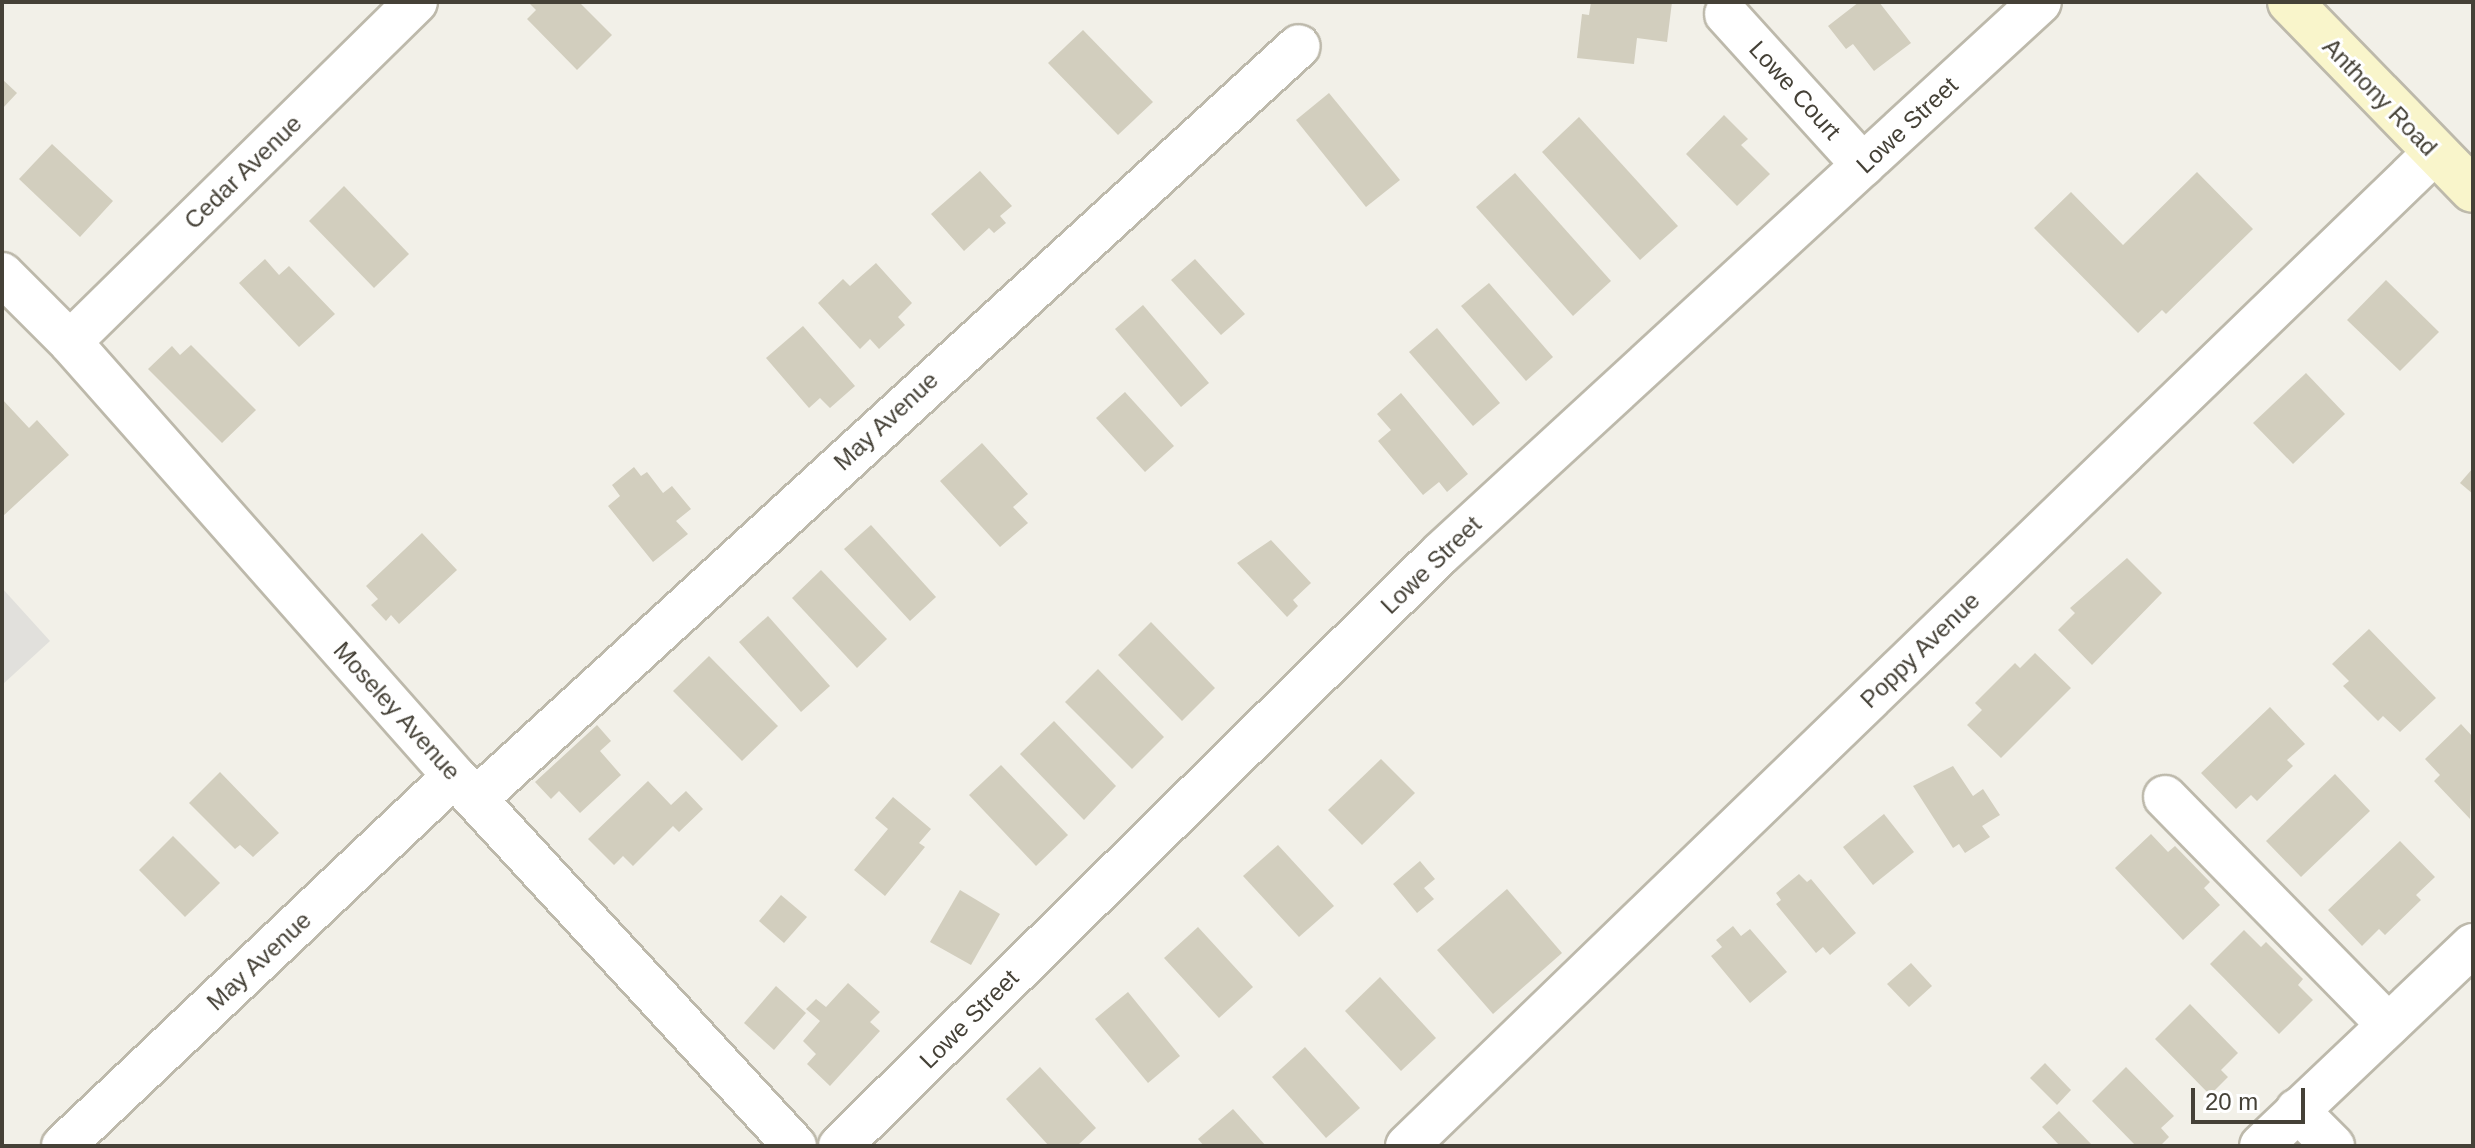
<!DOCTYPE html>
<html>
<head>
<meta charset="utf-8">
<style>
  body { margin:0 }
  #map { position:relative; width:2475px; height:1148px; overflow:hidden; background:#f2f0e8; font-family:Arial,sans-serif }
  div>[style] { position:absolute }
  .parking>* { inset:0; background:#e1e0dc }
  .building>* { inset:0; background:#d2cebe }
  .roads { filter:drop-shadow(2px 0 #bdb9ab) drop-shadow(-2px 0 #bdb9ab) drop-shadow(0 2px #bdb9ab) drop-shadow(0 -2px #bdb9ab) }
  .street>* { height:42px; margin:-21px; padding:0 21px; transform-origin:21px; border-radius:21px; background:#fff }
  .secondary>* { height:44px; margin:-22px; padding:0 22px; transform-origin:22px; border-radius:22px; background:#f9f5cb }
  span { translate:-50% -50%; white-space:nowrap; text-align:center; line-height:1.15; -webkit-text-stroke:6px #fff; paint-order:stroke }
  .street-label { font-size:24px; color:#454137 }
  .frame { position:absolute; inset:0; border:4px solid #454137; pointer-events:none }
  .scale { position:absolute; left:2191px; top:1088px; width:114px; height:36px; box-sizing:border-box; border:4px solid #454137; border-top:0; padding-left:10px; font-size:24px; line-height:28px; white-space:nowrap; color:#454137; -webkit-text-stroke:6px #fff; paint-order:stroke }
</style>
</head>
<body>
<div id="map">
  <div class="parking">
    <div style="clip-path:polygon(2px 588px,50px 641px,2px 685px)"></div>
  </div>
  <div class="building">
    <div style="clip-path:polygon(528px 2px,579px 2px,612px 35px,577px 70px,527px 19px,536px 10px)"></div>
    <div style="clip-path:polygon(1591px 2px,1672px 2px,1667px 42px,1637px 38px,1634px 64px,1577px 58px,1582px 14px,1589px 15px)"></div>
    <div style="clip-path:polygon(1859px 2px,1879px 2px,1911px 43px,1874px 71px,1853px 44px,1846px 49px,1828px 26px)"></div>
    <div style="clip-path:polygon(1083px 30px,1153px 102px,1118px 135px,1048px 63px)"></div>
    <div style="clip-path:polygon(2px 79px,17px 93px,2px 109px)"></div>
    <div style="clip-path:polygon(1329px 93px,1400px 180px,1366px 207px,1296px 120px)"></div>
    <div style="clip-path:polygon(1724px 115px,1748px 139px,1741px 145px,1770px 174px,1737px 206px,1686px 154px)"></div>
    <div style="clip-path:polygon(1579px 117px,1678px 226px,1640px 260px,1542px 152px)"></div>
    <div style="clip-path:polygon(52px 144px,113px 201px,80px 237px,19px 179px)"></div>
    <div style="clip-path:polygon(980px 171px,1012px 206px,1000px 216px,1006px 223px,994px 233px,989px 228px,964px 251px,931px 214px)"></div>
    <div style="clip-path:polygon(2197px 172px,2253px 229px,2166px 314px,2162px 310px,2138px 333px,2034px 228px,2071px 192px,2123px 245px)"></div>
    <div style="clip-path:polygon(1515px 173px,1611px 281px,1573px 316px,1476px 207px)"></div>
    <div style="clip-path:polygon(344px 186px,409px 254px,374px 288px,309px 221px)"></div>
    <div style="clip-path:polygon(265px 259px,279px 275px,289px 266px,335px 314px,299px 347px,239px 283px)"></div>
    <div style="clip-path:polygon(1195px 259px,1245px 314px,1221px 335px,1171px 280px)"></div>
    <div style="clip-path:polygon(876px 263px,912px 303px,898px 317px,905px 325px,879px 349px,870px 339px,860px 349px,818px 303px,843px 279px,850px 286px)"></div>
    <div style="clip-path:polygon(2386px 280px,2439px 332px,2400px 371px,2347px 320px)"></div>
    <div style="clip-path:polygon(1489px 283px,1553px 357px,1526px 381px,1461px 306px)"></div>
    <div style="clip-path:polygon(1143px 305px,1209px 383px,1181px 407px,1115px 329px)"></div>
    <div style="clip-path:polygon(803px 326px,855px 386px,830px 408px,820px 398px,809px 408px,766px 358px)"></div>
    <div style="clip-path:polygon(1437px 328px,1500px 403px,1473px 426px,1409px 352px)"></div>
    <div style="clip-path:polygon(191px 345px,256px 410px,222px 443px,148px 369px,172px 346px,180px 355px)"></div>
    <div style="clip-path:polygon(2306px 373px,2345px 414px,2293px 464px,2253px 423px)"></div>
    <div style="clip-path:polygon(1125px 392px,1174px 446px,1145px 472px,1096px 418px)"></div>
    <div style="clip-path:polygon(1401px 393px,1468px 474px,1447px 492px,1439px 482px,1423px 495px,1378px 441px,1391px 430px,1377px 414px)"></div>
    <div style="clip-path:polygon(2px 399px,29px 428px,37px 420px,69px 455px,2px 517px)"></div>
    <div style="clip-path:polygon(982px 443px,1028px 494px,1013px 507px,1028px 523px,1000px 547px,940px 481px)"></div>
    <div style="clip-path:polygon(634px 467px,641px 476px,647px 472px,663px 493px,672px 486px,691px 509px,676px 521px,688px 534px,653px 562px,608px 506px,620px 496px,612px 485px)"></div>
    <div style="clip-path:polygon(2473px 468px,2473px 494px,2460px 483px)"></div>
    <div style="clip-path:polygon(871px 525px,936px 597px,910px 621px,844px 549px)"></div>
    <div style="clip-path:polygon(422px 533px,457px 570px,399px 624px,391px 615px,386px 621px,371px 605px,378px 599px,366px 586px)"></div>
    <div style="clip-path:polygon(1271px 540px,1311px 583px,1293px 600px,1298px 606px,1287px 617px,1237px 563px)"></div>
    <div style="clip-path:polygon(2127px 558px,2162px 593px,2092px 665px,2058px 630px,2075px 613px,2070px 608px)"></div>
    <div style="clip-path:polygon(821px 570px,887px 639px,857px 668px,792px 598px)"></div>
    <div style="clip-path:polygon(768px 616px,830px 686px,801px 712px,739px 642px)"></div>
    <div style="clip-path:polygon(1151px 622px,1215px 688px,1182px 721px,1118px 655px)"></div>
    <div style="clip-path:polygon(2369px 629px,2436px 698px,2400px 732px,2383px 716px,2378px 721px,2343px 686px,2349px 681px,2332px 664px)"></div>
    <div style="clip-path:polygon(2035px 653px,2071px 688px,2001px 758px,1967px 725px,1982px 710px,1975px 703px,2015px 663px,2020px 668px)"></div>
    <div style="clip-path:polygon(709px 656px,778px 726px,742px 761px,673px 691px)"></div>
    <div style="clip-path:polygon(1098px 669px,1164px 737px,1132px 769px,1065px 702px)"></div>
    <div style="clip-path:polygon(2270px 707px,2305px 744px,2287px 760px,2293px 766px,2257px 801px,2251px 795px,2236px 809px,2201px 773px)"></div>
    <div style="clip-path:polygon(1054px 721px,1116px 786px,1084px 820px,1020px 754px)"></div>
    <div style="clip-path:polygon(2461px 724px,2473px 737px,2470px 819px,2434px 781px,2440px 775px,2425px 759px)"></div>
    <div style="clip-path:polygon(597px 725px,611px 741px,600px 751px,621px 775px,580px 813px,559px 791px,551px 799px,535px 782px)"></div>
    <div style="clip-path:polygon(1381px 759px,1415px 793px,1362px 845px,1328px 810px)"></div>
    <div style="clip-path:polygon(1001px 765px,1068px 835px,1036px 866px,969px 795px)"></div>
    <div style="clip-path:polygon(1953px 766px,1973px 796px,1983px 789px,2000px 815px,1982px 826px,1990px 837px,1965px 853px,1959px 844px,1953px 848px,1913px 786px)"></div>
    <div style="clip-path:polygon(220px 772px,279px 833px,253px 857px,240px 845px,235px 849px,189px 803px)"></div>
    <div style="clip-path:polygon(2335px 774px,2370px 811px,2301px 877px,2266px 841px)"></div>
    <div style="clip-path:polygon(648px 781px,671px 805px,686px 791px,703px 809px,679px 832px,673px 826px,633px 866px,623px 856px,614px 865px,588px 839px)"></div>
    <div style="clip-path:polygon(893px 797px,931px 829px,919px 843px,925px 847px,885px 896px,854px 870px,888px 829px,875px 818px)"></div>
    <div style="clip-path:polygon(1884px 814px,1914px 852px,1873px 885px,1843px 847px)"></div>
    <div style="clip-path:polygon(2151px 834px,2168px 852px,2175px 846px,2210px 882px,2204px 888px,2220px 905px,2183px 940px,2115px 868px)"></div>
    <div style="clip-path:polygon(173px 836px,220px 883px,185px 917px,139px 870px)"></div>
    <div style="clip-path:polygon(2400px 841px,2435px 877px,2416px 895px,2421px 900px,2385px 935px,2379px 929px,2362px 946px,2328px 910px)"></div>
    <div style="clip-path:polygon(1278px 845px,1334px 906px,1299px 937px,1243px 876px)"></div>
    <div style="clip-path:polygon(1420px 861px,1435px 879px,1424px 888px,1434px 899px,1417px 913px,1393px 884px)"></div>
    <div style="clip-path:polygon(1799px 874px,1807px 882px,1811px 879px,1856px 933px,1830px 955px,1823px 947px,1816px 953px,1776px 904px,1781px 900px,1776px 893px)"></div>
    <div style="clip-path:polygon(1507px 889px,1562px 953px,1493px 1014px,1437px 950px)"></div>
    <div style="clip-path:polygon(960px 890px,1000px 914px,971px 965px,930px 942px)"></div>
    <div style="clip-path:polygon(781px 895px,807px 917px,784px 943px,759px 921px)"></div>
    <div style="clip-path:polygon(1733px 926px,1741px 936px,1750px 929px,1787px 972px,1750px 1003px,1711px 956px,1722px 947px,1716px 940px)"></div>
    <div style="clip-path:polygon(1198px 927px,1253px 987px,1219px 1018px,1164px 958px)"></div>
    <div style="clip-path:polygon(2244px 930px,2261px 947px,2266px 942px,2303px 979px,2298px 985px,2313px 1000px,2279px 1034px,2210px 964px)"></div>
    <div style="clip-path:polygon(1911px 963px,1932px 986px,1909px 1007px,1887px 984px)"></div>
    <div style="clip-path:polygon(1380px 977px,1436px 1038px,1401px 1071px,1345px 1011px)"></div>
    <div style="clip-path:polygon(848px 983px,880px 1012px,870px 1022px,880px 1031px,830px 1086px,807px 1064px,816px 1054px,803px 1041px,820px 1021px,806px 1009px,816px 999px,826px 1007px)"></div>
    <div style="clip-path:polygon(776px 986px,806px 1013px,774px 1050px,744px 1023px)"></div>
    <div style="clip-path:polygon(1128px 992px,1180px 1056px,1148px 1083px,1095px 1019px)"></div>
    <div style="clip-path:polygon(2190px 1004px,2238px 1053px,2221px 1070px,2228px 1077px,2210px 1095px,2155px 1039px)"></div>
    <div style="clip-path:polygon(1305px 1047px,1360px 1108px,1326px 1138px,1272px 1077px)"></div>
    <div style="clip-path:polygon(2045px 1063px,2071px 1090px,2057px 1105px,2030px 1078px)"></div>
    <div style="clip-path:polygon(1040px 1067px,1096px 1128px,1077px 1146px,1049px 1146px,1006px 1099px)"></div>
    <div style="clip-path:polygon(2126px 1067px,2174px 1116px,2161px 1128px,2169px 1137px,2160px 1146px,2136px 1146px,2092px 1101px)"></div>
    <div style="clip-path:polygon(1233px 1109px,1266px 1146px,1204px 1146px,1198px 1139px)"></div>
    <div style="clip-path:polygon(2059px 1111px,2093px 1146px,2060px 1146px,2042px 1127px)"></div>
  </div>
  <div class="roads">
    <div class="street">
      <div style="left:1726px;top:14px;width:204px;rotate:47.8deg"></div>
      <div style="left:2px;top:274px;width:96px;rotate:45deg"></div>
      <div style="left:70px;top:342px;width:579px;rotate:48.5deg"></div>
      <div style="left:454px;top:776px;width:503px;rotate:47.34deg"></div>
      <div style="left:70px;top:342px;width:485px;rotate:-44.5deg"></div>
      <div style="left:2165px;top:797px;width:319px;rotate:45.6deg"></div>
      <div style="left:476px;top:799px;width:1115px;rotate:-42.46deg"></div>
      <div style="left:2297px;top:1110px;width:51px;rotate:45deg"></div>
      <div style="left:63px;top:1146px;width:538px;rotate:-43.42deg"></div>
      <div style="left:840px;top:1146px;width:843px;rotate:-44.62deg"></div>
      <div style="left:1440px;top:554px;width:815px;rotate:-42.61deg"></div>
      <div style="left:1407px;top:1146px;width:1427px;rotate:-44.03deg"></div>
      <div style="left:2261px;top:1146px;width:292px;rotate:-43.5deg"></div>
    </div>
    <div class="secondary">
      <div style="left:2290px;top:2px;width:262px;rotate:45.8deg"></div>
    </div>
  </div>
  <div class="street-label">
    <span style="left:1795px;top:90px;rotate:48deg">Lowe Court</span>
    <span style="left:2380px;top:97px;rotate:46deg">Anthony Road</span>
    <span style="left:1907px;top:125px;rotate:-43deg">Lowe Street</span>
    <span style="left:243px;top:172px;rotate:-44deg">Cedar Avenue</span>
    <span style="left:886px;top:421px;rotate:-43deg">May Avenue</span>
    <span style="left:1431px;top:565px;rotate:-44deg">Lowe Street</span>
    <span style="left:1920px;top:650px;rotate:-44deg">Poppy Avenue</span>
    <span style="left:397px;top:711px;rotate:48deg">Moseley Avenue</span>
    <span style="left:259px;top:961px;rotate:-43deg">May Avenue</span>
    <span style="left:969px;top:1019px;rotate:-45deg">Lowe Street</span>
  </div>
  <div class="frame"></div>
  <div class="scale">20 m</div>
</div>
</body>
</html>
